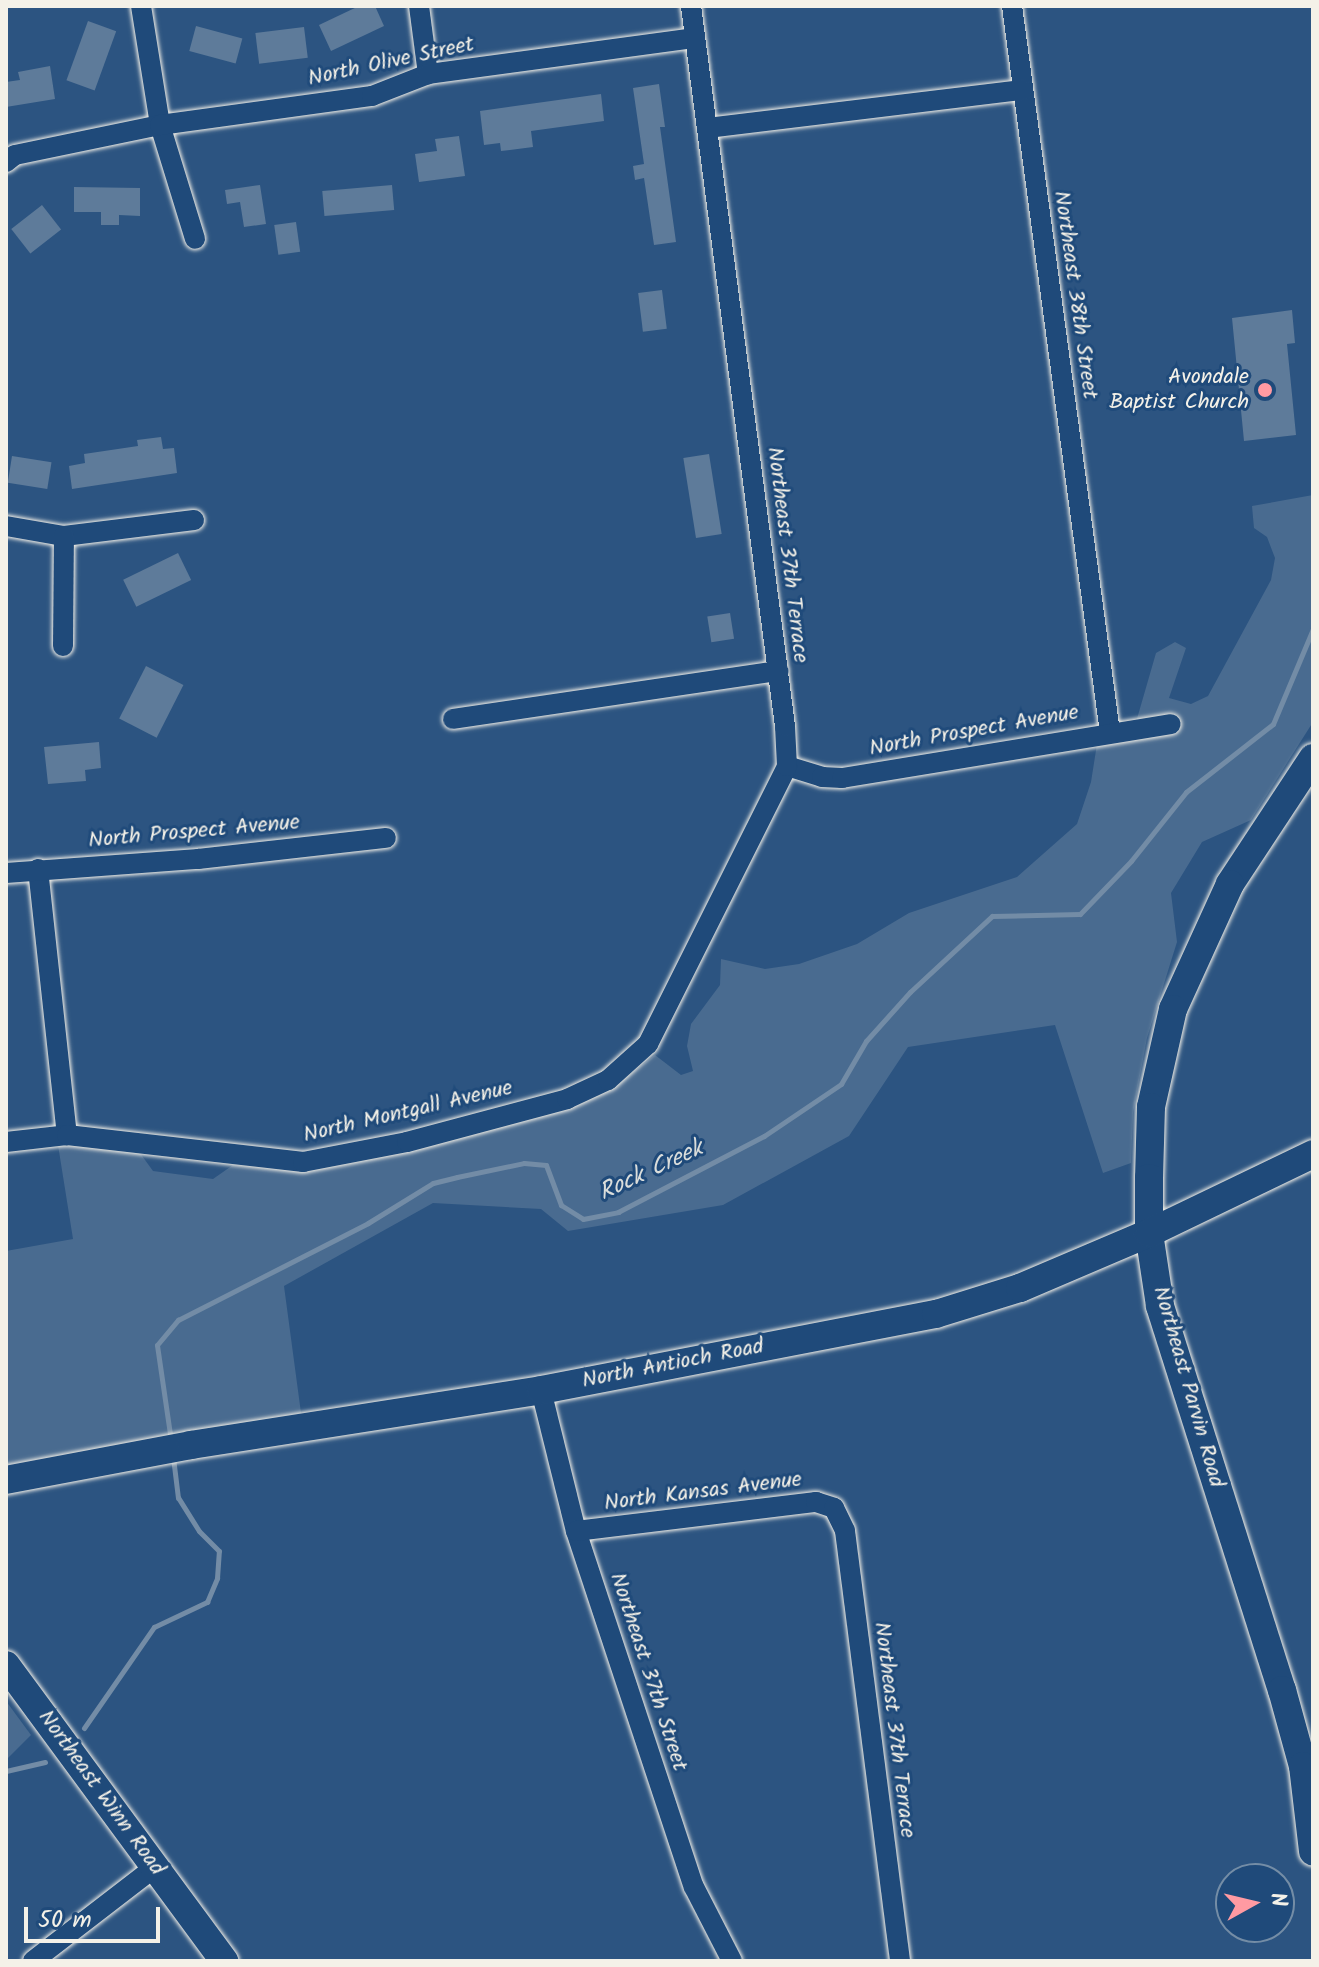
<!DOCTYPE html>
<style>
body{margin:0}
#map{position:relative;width:1319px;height:1967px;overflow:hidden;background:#2c5481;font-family:Kalam,sans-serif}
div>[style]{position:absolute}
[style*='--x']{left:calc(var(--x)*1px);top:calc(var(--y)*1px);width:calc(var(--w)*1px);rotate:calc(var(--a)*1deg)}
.green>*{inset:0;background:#496b90}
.stream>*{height:5px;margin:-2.5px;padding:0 2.5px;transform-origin:2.5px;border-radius:2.5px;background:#738ca6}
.building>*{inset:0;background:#5e7b9a;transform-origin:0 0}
.roads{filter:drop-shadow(0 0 2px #f4f1e8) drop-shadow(0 0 2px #f4f1e8)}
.street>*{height:20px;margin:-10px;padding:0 10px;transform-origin:10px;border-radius:10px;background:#1f4a7a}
.secondary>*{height:28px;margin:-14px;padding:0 14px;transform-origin:14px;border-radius:14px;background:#1f4a7a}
.dots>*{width:22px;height:22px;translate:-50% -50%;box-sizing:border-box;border:4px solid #1f4a7a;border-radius:50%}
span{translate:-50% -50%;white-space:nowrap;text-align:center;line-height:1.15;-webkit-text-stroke:6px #1f4a7a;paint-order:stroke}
.street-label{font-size:22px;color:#f4f1e8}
.poi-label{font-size:22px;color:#f4f1e8}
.right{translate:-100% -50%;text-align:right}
.water-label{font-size:24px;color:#dadddb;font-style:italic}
.frame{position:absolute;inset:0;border:8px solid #f4f1e8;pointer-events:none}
.north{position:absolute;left:1215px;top:1863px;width:80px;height:80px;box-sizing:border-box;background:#1f4a7a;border:2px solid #748da6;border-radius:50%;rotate:82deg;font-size:22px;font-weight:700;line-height:32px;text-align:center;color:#f4f1e8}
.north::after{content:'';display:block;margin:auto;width:28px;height:36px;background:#ff9aa2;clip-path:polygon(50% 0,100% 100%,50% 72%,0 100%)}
.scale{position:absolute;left:24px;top:1907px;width:136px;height:36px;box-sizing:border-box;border:4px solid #f4f1e8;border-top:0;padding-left:10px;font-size:24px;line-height:28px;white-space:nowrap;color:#f4f1e8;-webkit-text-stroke:6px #1f4a7a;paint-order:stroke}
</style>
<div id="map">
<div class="green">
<div style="clip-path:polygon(1313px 495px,1313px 722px,1251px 820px,1202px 842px,1171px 893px,1177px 942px,1147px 1038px,1133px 1113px,1131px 1163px,1103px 1173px,1055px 1025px,908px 1047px,849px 1136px,723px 1205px,568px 1231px,541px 1209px,433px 1203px,284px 1286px,301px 1413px,6px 1465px,6px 1251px,73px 1239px,58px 1145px,78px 1143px,140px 1153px,153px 1171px,213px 1179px,233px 1165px,301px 1170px,613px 1088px,655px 1055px,681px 1075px,693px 1071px,687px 1046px,691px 1024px,720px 985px,721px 959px,765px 969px,799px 964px,857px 944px,909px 913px,1017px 877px,1077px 824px,1091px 782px,1097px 744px,1132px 736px,1156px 653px,1175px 642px,1186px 648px,1169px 698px,1191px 704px,1208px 696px,1271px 580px,1275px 558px,1267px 537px,1254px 528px,1252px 506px)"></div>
<div style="clip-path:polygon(6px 1701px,31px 1735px,6px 1760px)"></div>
</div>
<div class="stream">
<div style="--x:171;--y:1441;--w:97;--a:-98.3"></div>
<div style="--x:157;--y:1345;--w:33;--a:-50"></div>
<div style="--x:178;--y:1320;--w:213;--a:-27"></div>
<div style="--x:368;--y:1223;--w:76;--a:-31.6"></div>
<div style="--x:433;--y:1183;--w:25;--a:-14"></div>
<div style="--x:457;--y:1177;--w:68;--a:-11.8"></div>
<div style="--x:524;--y:1163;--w:22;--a:5"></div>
<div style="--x:546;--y:1165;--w:43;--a:69.4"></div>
<div style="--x:561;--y:1205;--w:26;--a:32"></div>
<div style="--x:583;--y:1219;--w:36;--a:-11"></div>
<div style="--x:618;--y:1212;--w:165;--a:-27.5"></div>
<div style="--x:764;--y:1136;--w:93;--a:-34"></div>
<div style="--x:841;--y:1084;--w:50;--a:-59.8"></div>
<div style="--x:866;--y:1041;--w:66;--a:-48.1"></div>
<div style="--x:910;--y:992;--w:112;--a:-42.8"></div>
<div style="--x:992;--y:916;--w:88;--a:-1.3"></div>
<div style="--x:1080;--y:914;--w:74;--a:-46.1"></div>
<div style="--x:1131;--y:861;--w:88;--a:-51.4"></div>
<div style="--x:1186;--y:792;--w:110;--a:-38"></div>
<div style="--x:1273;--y:724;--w:103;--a:-67.2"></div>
<div style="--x:84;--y:1728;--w:123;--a:-55.3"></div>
<div style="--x:154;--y:1627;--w:59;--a:-25.3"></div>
<div style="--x:207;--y:1602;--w:26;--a:-67"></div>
<div style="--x:217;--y:1578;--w:27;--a:-86"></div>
<div style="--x:219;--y:1551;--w:28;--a:-135"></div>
<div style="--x:199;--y:1531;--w:39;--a:-122"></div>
<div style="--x:178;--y:1498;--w:39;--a:-97"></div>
<div style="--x:6;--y:1771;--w:40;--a:-13"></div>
</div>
<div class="building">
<div style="clip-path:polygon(359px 6px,375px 6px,384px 26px,331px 51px,319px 25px)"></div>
<div style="left:88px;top:21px;width:30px;height:63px;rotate:20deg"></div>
<div style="left:196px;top:26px;width:48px;height:26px;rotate:15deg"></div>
<div style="left:304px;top:27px;width:31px;height:49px;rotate:83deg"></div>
<div style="clip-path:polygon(50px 66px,55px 99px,6px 107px,6px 82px,20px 80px,18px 72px)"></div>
<div style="clip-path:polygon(659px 84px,665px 127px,660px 127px,676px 242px,654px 245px,644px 178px,635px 180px,633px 166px,644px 164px,633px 88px)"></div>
<div style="clip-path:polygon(601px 94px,604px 121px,531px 131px,533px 147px,501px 151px,500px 143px,484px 145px,480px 111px)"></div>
<div style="clip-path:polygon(459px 136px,465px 176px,419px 182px,415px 154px,437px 151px,435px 139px)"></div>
<div style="clip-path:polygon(260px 185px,266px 224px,244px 227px,240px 202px,227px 204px,225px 190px)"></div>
<div style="left:392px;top:185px;width:25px;height:70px;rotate:85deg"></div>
<div style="clip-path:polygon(74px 187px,140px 188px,140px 216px,119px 215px,119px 225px,101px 225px,101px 212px,74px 212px)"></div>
<div style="left:42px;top:205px;width:31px;height:39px;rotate:52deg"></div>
<div style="left:296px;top:222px;width:30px;height:22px;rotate:82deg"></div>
<div style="left:662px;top:290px;width:39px;height:24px;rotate:83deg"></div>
<div style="clip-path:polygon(1292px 310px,1295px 343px,1287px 344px,1296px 435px,1244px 441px,1232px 318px)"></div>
<div style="clip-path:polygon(161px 437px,163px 449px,174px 448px,177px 473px,72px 489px,69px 466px,85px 463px,84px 454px,138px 446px,137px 440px)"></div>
<div style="left:709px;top:454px;width:81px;height:26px;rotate:81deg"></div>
<div style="left:12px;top:456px;width:40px;height:27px;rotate:9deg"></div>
<div style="left:178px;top:553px;width:30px;height:61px;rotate:64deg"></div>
<div style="left:730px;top:613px;width:26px;height:23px;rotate:81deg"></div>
<div style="left:146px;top:666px;width:42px;height:59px;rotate:27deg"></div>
<div style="clip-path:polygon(99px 742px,101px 768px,85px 770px,86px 781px,48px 784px,44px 747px)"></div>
</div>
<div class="roads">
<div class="street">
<div style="--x:141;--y:6;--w:121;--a:80.9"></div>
<div style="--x:160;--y:125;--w:119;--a:72.9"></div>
<div style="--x:419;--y:6;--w:69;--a:82.5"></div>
<div style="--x:1012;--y:6;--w:734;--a:82.32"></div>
<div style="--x:707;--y:128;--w:318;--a:-6.9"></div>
<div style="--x:6;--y:162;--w:11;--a:-38"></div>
<div style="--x:15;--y:155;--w:148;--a:-11.7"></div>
<div style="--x:160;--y:125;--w:214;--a:-7.8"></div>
<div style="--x:372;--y:96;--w:60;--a:-21.4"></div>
<div style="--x:428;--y:74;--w:269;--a:-7.7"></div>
<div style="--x:6;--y:526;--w:59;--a:9.8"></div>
<div style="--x:64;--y:536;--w:131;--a:-7"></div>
<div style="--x:63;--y:646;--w:110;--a:-89.5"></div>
<div style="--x:453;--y:719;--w:329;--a:-8.4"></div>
<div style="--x:787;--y:766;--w:37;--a:17"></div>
<div style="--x:822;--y:777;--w:20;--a:3"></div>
<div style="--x:842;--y:778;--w:333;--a:-9.3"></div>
<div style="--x:38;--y:869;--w:268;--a:83.8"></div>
<div style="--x:6;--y:873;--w:193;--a:-4.2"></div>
<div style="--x:198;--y:859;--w:189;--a:-6.4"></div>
<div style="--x:6;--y:1142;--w:61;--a:-6.5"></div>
<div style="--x:67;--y:1135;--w:238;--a:6.5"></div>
<div style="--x:303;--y:1162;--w:106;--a:-10.9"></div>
<div style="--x:407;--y:1142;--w:166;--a:-15"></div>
<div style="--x:567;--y:1099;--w:45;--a:-24.9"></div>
<div style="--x:608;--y:1080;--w:54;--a:-42"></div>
<div style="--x:648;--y:1044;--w:311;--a:-63.4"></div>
<div style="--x:787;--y:766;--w:40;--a:-92.9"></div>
<div style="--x:785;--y:726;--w:726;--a:-97.44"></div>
<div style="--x:541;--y:1390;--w:145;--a:76.1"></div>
<div style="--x:576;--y:1531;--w:375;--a:71.7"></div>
<div style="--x:694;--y:1887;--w:83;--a:62.8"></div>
<div style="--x:576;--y:1531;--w:242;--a:-6.9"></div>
<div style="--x:816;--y:1502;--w:19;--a:18"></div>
<div style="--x:834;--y:1508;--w:25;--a:64"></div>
<div style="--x:845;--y:1531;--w:434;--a:82.7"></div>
<div style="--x:33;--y:1961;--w:154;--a:-37.6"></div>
</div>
<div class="secondary">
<div style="--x:1313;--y:758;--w:151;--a:123.4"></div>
<div style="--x:1230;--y:884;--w:137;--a:114.5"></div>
<div style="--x:1173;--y:1009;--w:100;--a:102.7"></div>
<div style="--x:1151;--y:1107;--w:71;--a:91.6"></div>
<div style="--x:1149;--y:1178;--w:55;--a:90"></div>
<div style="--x:1149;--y:1233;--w:74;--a:81.4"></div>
<div style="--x:1160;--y:1306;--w:403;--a:72.4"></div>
<div style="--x:1282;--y:1690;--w:79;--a:74.6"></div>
<div style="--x:1303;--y:1766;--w:86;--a:83.3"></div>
<div style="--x:6;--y:1480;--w:188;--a:-10.7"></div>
<div style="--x:191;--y:1445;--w:354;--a:-8.9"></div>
<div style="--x:541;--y:1390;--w:402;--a:-10.9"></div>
<div style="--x:936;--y:1314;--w:88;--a:-17.2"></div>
<div style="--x:1020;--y:1288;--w:140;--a:-23.1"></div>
<div style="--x:1149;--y:1233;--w:182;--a:-25.7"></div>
<div style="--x:6;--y:1665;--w:368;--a:53.6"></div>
</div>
</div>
<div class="dots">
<div style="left:1265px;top:390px;background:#ff9aa2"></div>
</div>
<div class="street-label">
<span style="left:391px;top:62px;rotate:-12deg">North Olive Street</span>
<span style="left:1075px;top:295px;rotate:82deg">Northeast 38th Street</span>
<span style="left:787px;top:555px;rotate:83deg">Northeast 37th Terrace</span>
<span style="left:974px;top:731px;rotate:-10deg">North Prospect Avenue</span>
<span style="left:194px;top:832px;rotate:-5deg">North Prospect Avenue</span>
<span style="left:408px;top:1112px;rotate:-13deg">North Montgall Avenue</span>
<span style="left:673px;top:1364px;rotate:-11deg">North Antioch Road</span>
<span style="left:1188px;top:1387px;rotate:74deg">Northeast Parvin Road</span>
<span style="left:703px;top:1492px;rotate:-7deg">North Kansas Avenue</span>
<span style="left:648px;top:1672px;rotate:72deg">Northeast 37th Street</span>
<span style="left:894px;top:1730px;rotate:83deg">Northeast 37th Terrace</span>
<span style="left:101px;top:1793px;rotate:54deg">Northeast Winn Road</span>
</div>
<div class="poi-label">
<span class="right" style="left:1249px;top:390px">Avondale<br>Baptist Church</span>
</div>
<div class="water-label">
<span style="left:651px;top:1171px;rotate:-25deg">Rock Creek</span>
</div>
<div class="frame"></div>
<div class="north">N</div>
<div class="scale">50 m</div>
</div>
